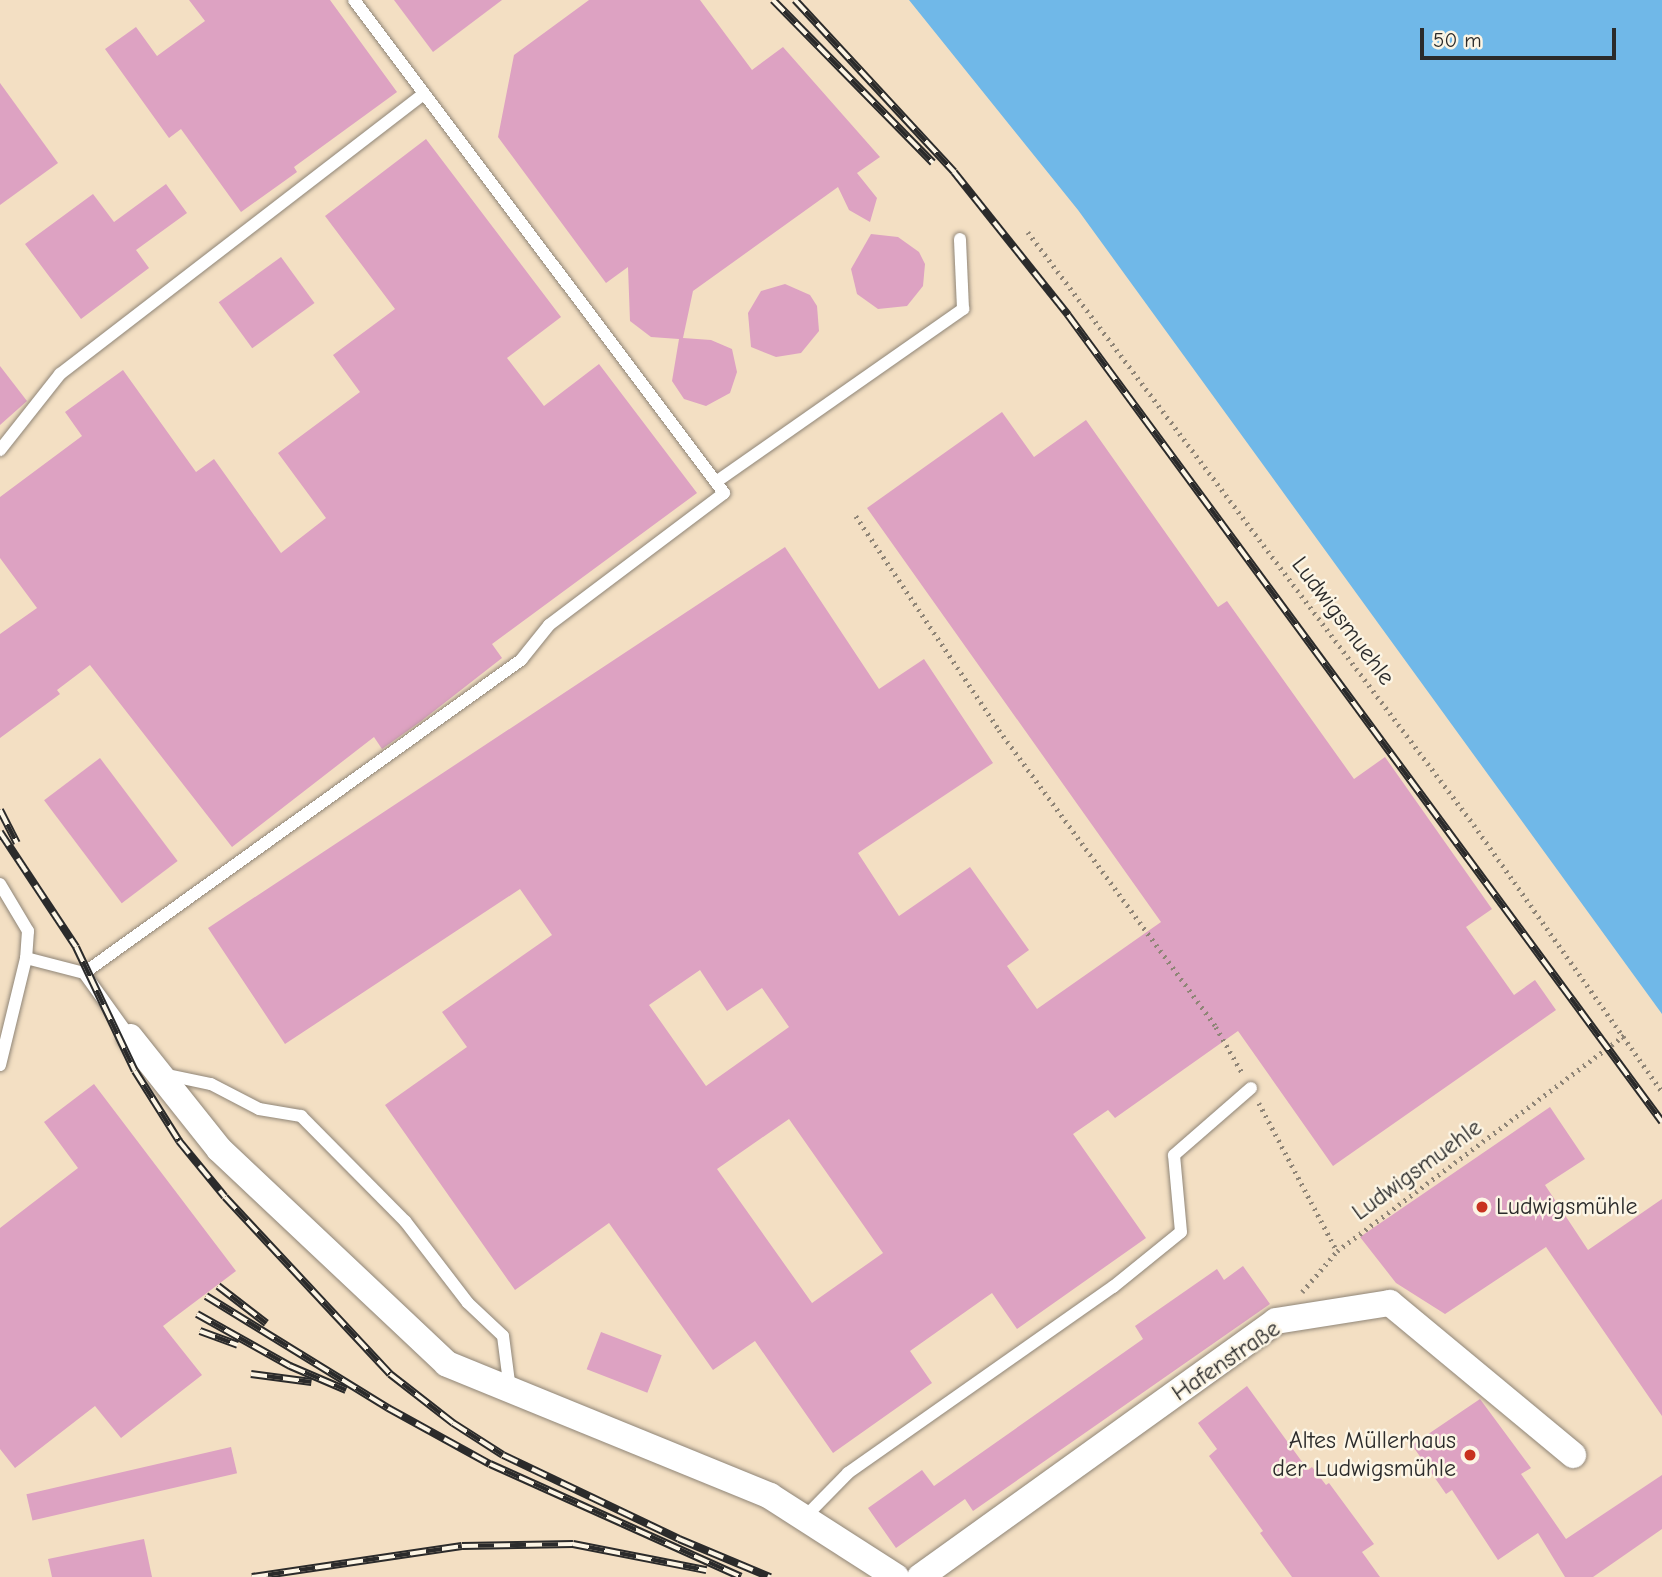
<!DOCTYPE html>
<meta charset="utf-8">
<style>
body{margin:0}
#map{position:relative;width:1662px;height:1577px;overflow:hidden;background:#f3dfc3;font-family:"Comic Neue",sans-serif}
div>[style]{position:absolute}
[style*='--x']{left:calc(var(--x)*1px);top:calc(var(--y)*1px);width:calc(var(--w)*1px);rotate:calc(var(--a)*1deg)}
.water>*{inset:0;background:#70b8e8}
.building>*{inset:0;background:#dda2c2;transform-origin:0 0}
.path>*{height:4.5px;margin-top:-2.25px;transform-origin:0;background:repeating-linear-gradient(90deg,#8f8577 0 2px,transparent 0 7px)}
.roads{filter:drop-shadow(0 0 2px #8f8577) drop-shadow(0 0 2px #8f8577)}
.lane>*{height:12px;margin:-6px;padding:0 6px;transform-origin:6px;border-radius:6px;background:#fff}
.street>*{height:26px;margin:-13px;padding:0 13px;transform-origin:13px;border-radius:13px;background:#fff}
.rail>*{height:8px;margin-top:-4px;transform-origin:0;background:repeating-linear-gradient(90deg,#fcf5e5 0 16px,#2b2b2b 0 32px);box-sizing:border-box;border-block:2px solid #2b2b2b}
.dots>*{width:19px;height:19px;translate:-50% -50%;box-sizing:border-box;border:4px solid #fcf5e5;border-radius:50%}
span{translate:-50% -50%;white-space:nowrap;text-align:center;line-height:1.15;-webkit-text-stroke:5px #fcf5e5;paint-order:stroke}
.street-label{font-size:24px;color:#2b2b2b}
.poi-label{font-size:24px;color:#2b2b2b}
.left{translate:0 -50%;text-align:left}
.right{translate:-100% -50%;text-align:right}
.scale{position:absolute;left:1420px;top:28px;width:196px;height:32px;box-sizing:border-box;border:4px solid #2b2b2b;border-top:0;padding-left:9px;font-size:21px;line-height:24px;white-space:nowrap;color:#2b2b2b;-webkit-text-stroke:5px #fcf5e5;paint-order:stroke}
</style>
<div id="map">
<div class="water">
<div style="clip-path:polygon(909px 0,1662px 0,1662px 1014px,1078px 210px)"></div>
</div>
<div class="building">
<div style="clip-path:polygon(189px 0,330px 0,397px 92px,294px 167px,297px 172px,241px 212px,181px 129px,169px 138px,105px 49px,136px 27px,157px 56px,205px 21px)"></div>
<div style="clip-path:polygon(394px 0,502px 0,433px 52px)"></div>
<div style="clip-path:polygon(589px 0,700px 0,752px 70px,783px 47px,880px 157px,857px 173px,877px 198px,870px 222px,849px 210px,838px 187px,693px 291px,683px 338px,711px 340px,732px 349px,737px 372px,730px 393px,706px 406px,684px 399px,672px 381px,679px 339px,651px 337px,630px 321px,628px 267px,606px 283px,498px 137px,514px 55px)"></div>
<div style="clip-path:polygon(0 83px,58px 163px,0 205px)"></div>
<div style="clip-path:polygon(426px 139px,561px 317px,507px 358px,544px 406px,599px 364px,697px 493px,492px 644px,502px 658px,420px 722px,382px 749px,374px 737px,232px 847px,90px 665px,57px 690px,60px 694px,0 738px,0 634px,37px 608px,0 558px,0 497px,82px 436px,65px 412px,123px 370px,196px 472px,214px 459px,281px 553px,326px 518px,278px 453px,360px 392px,333px 355px,395px 309px,325px 216px)"></div>
<div style="clip-path:polygon(166px 184px,187px 213px,136px 250px,149px 268px,81px 319px,25px 244px,93px 194px,114px 222px)"></div>
<div style="clip-path:polygon(871px 234px,898px 237px,919px 252px,925px 264px,923px 286px,907px 306px,878px 309px,857px 294px,851px 269px)"></div>
<div style="left:281px;top:257px;width:57px;height:77px;rotate:54deg"></div>
<div style="clip-path:polygon(785px 284px,810px 295px,817px 306px,819px 331px,801px 353px,776px 357px,751px 347px,748px 313px,761px 291px)"></div>
<div style="clip-path:polygon(0 366px,27px 401px,0 425px)"></div>
<div style="clip-path:polygon(evenodd,1002px 412px,1034px 457px,1086px 420px,1218px 607px,1227px 601px,1354px 779px,1385px 757px,1492px 909px,1466px 927px,1514px 995px,1535px 980px,1556px 1010px,1333px 1166px,1238px 1031px,1115px 1118px,1108px 1110px,1073px 1134px,1146px 1238px,1017px 1329px,992px 1293px,910px 1351px,932px 1383px,833px 1453px,755px 1341px,713px 1370px,609px 1223px,515px 1290px,385px 1105px,467px 1047px,442px 1012px,552px 935px,520px 889px,285px 1044px,208px 928px,785px 547px,879px 689px,924px 659px,993px 763px,858px 853px,899px 916px,970px 867px,1029px 950px,1007px 966px,1037px 1009px,1161px 922px,867px 508px,1002px 412px,700px 970px,727px 1011px,762px 988px,789px 1027px,706px 1086px,649px 1005px,700px 970px,1002px 412px,789px 1119px,883px 1253px,812px 1303px,717px 1169px,789px 1119px)"></div>
<div style="left:100px;top:758px;width:129px;height:70px;rotate:53deg"></div>
<div style="clip-path:polygon(94px 1084px,236px 1271px,163px 1326px,202px 1375px,121px 1438px,95px 1406px,15px 1468px,0 1449px,0 1228px,78px 1168px,44px 1122px)"></div>
<div style="clip-path:polygon(1550px 1107px,1585px 1159px,1545px 1185px,1588px 1250px,1662px 1199px,1662px 1416px,1546px 1247px,1445px 1314px,1396px 1283px,1360px 1237px)"></div>
<div style="clip-path:polygon(1243px 1266px,1270px 1304px,973px 1511px,965px 1499px,896px 1548px,868px 1508px,922px 1470px,934px 1486px,1143px 1339px,1135px 1326px,1217px 1269px,1224px 1280px)"></div>
<div style="left:601px;top:1332px;width:65px;height:40px;rotate:21deg"></div>
<div style="clip-path:polygon(1247px 1386px,1308px 1470px,1312px 1467px,1326px 1485px,1329px 1483px,1374px 1544px,1362px 1552px,1380px 1577px,1292px 1577px,1260px 1533px,1263px 1531px,1209px 1456px,1217px 1449px,1198px 1423px)"></div>
<div style="clip-path:polygon(1480px 1399px,1531px 1468px,1521px 1474px,1566px 1539px,1662px 1475px,1662px 1529px,1593px 1577px,1565px 1577px,1538px 1533px,1498px 1560px,1452px 1490px,1446px 1494px,1412px 1445px)"></div>
<div style="left:231px;top:1447px;width:27px;height:210px;rotate:77deg"></div>
<div style="clip-path:polygon(144px 1539px,152px 1577px,52px 1577px,48px 1559px)"></div>
</div>
<div class="path">
<div style="--x:1028;--y:232;--w:742;--a:53.05"></div>
<div style="--x:1474;--y:825;--w:327;--a:54.8"></div>
<div style="--x:856;--y:516;--w:257;--a:56.2"></div>
<div style="--x:999;--y:730;--w:368;--a:53.8"></div>
<div style="--x:1216;--y:1027;--w:54;--a:60.1"></div>
<div style="--x:1259;--y:1103;--w:167;--a:62.2"></div>
<div style="--x:1302;--y:1292;--w:54;--a:-49.5"></div>
<div style="--x:1337;--y:1251;--w:360;--a:-36.9"></div>
</div>
<div class="roads">
<div class="lane">
<div style="--x:0;--y:450;--w:97;--a:-51.7"></div>
<div style="--x:60;--y:374;--w:459;--a:-37.6"></div>
<div style="--x:716;--y:482;--w:302;--a:-35"></div>
<div style="--x:963;--y:309;--w:70;--a:-92.5"></div>
<div style="--x:0;--y:884;--w:55;--a:59.2"></div>
<div style="--x:28;--y:931;--w:27;--a:94"></div>
<div style="--x:26;--y:958;--w:60;--a:14.5"></div>
<div style="--x:130;--y:1037;--w:79;--a:-125.7"></div>
<div style="--x:84;--y:973;--w:538;--a:-35.61"></div>
<div style="--x:521;--y:660;--w:45;--a:-51.3"></div>
<div style="--x:549;--y:625;--w:219;--a:-37"></div>
<div style="--x:724;--y:493;--w:616;--a:-126.89"></div>
<div style="--x:0;--y:1065;--w:110;--a:-76.3"></div>
<div style="--x:163;--y:1074;--w:49;--a:11.8"></div>
<div style="--x:211;--y:1084;--w:54;--a:27.5"></div>
<div style="--x:259;--y:1109;--w:43;--a:9.5"></div>
<div style="--x:301;--y:1116;--w:148;--a:45.3"></div>
<div style="--x:405;--y:1221;--w:103;--a:52.5"></div>
<div style="--x:468;--y:1303;--w:48;--a:43.3"></div>
<div style="--x:503;--y:1336;--w:54;--a:82.6"></div>
<div style="--x:804;--y:1518;--w:63;--a:-45.6"></div>
<div style="--x:848;--y:1473;--w:324;--a:-35.1"></div>
<div style="--x:1113;--y:1287;--w:87;--a:-39"></div>
<div style="--x:1181;--y:1232;--w:77;--a:-95.2"></div>
<div style="--x:1174;--y:1155;--w:102;--a:-41"></div>
</div>
<div class="street">
<div style="--x:130;--y:1037;--w:143;--a:51.5"></div>
<div style="--x:219;--y:1149;--w:313;--a:43.3"></div>
<div style="--x:447;--y:1364;--w:349;--a:22.2"></div>
<div style="--x:770;--y:1496;--w:150;--a:32.7"></div>
<div style="--x:920;--y:1577;--w:438;--a:-35.7"></div>
<div style="--x:1276;--y:1321;--w:115;--a:-9"></div>
<div style="--x:1390;--y:1303;--w:238;--a:39.7"></div>
</div>
</div>
<div class="rail">
<div style="--x:773;--y:0;--w:228;--a:45.5"></div>
<div style="--x:795;--y:0;--w:234;--a:47.2"></div>
<div style="--x:954;--y:172;--w:183;--a:51.4"></div>
<div style="--x:1068;--y:315;--w:1002;--a:53.64"></div>
<div style="--x:0;--y:810;--w:37;--a:63"></div>
<div style="--x:0;--y:832;--w:138;--a:56.5"></div>
<div style="--x:76;--y:947;--w:137;--a:64.6"></div>
<div style="--x:135;--y:1071;--w:83;--a:57.8"></div>
<div style="--x:179;--y:1141;--w:72;--a:50.6"></div>
<div style="--x:225;--y:1197;--w:242;--a:47"></div>
<div style="--x:390;--y:1374;--w:80;--a:37.9"></div>
<div style="--x:453;--y:1423;--w:59;--a:32.6"></div>
<div style="--x:503;--y:1455;--w:195;--a:25.5"></div>
<div style="--x:679;--y:1539;--w:99;--a:22.7"></div>
<div style="--x:218;--y:1286;--w:61;--a:37.6"></div>
<div style="--x:206;--y:1296;--w:214;--a:31.6"></div>
<div style="--x:388;--y:1408;--w:116;--a:28.8"></div>
<div style="--x:490;--y:1464;--w:275;--a:24.2"></div>
<div style="--x:197;--y:1314;--w:107;--a:29.2"></div>
<div style="--x:290;--y:1366;--w:61;--a:23.2"></div>
<div style="--x:200;--y:1331;--w:40;--a:20.2"></div>
<div style="--x:251;--y:1374;--w:61;--a:7.6"></div>
<div style="--x:252;--y:1577;--w:212;--a:-8.4"></div>
<div style="--x:462;--y:1546;--w:111;--a:-1"></div>
<div style="--x:573;--y:1544;--w:136;--a:11.1"></div>
</div>
<div class="dots">
<div style="left:1482px;top:1207px;background:#c8321e"></div>
<div style="left:1470px;top:1455px;background:#c8321e"></div>
</div>
<div class="street-label">
<span style="left:1343px;top:621px;rotate:53deg">Ludwigsmuehle</span>
<span style="left:1417px;top:1170px;rotate:-36deg">Ludwigsmuehle</span>
<span style="left:1226px;top:1361px;rotate:-34deg">Hafenstraße</span>
</div>
<div class="poi-label">
<span class="left" style="left:1496px;top:1207px">Ludwigsmühle</span>
<span class="right" style="left:1456px;top:1455px">Altes Müllerhaus<br>der Ludwigsmühle</span>
</div>
<div class="scale">50 m</div>
</div>
